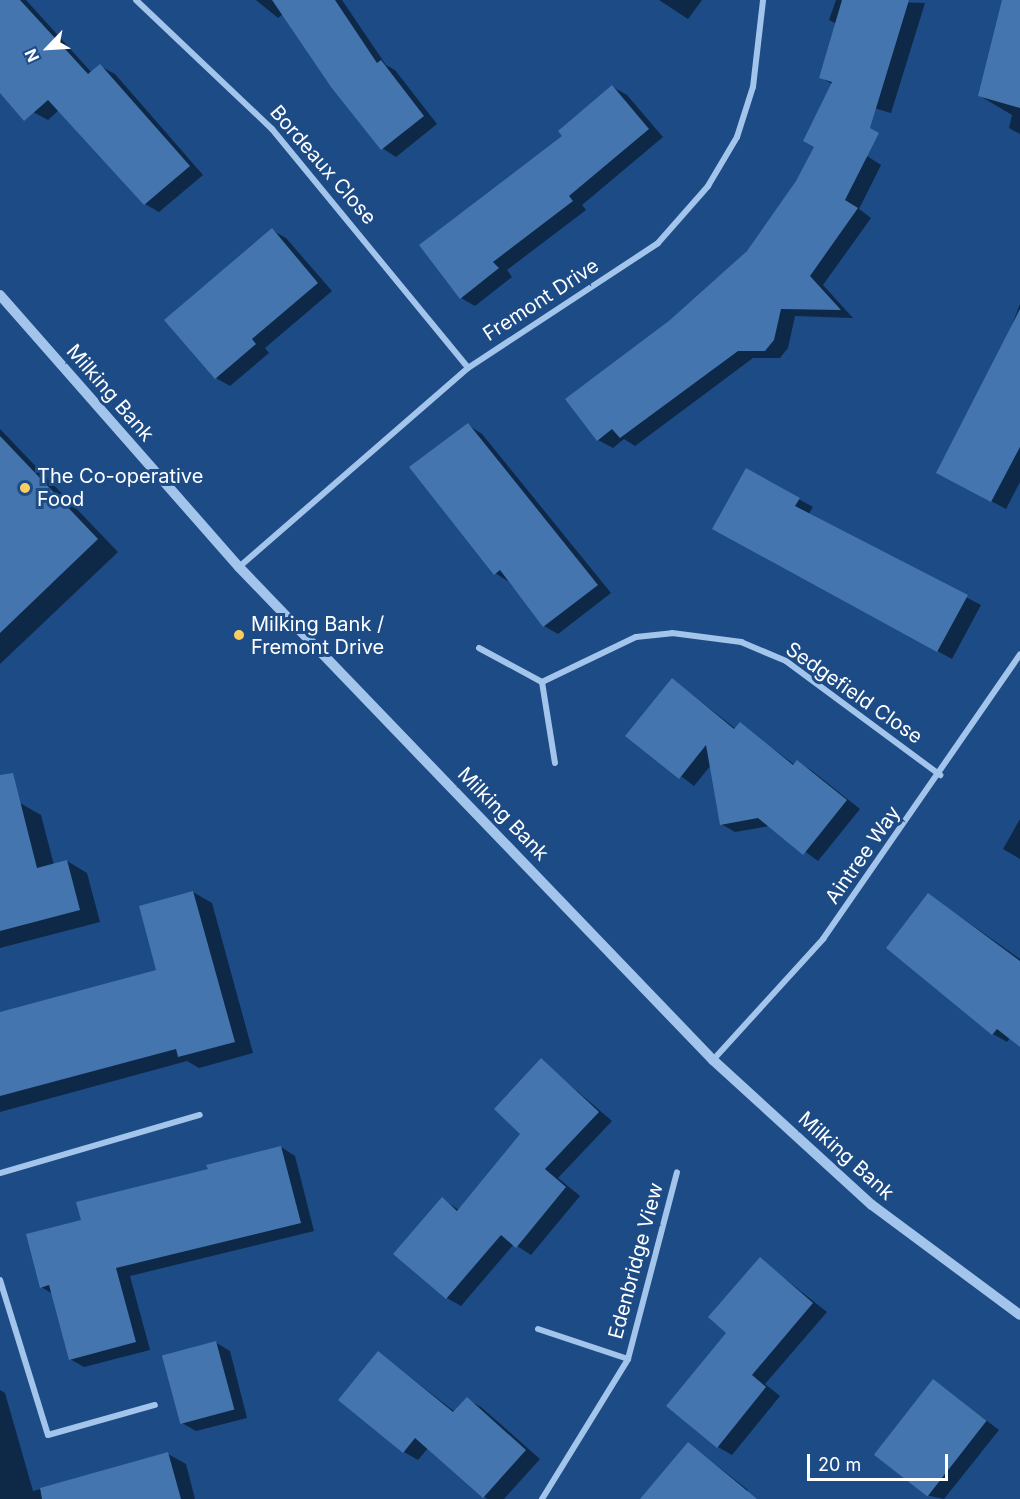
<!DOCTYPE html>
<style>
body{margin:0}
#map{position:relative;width:1020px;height:1499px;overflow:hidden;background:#1c4b86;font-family:Inter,sans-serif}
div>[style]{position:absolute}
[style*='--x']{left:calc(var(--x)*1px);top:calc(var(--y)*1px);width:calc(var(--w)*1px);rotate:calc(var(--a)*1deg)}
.shadow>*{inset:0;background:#0007}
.building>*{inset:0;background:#4475af;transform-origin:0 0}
.minor>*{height:6px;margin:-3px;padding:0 3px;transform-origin:3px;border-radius:3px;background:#a3c5eb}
.tertiary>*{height:10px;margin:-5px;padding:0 5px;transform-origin:5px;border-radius:5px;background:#a3c5eb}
.dots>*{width:16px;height:16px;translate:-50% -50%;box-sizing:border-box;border:3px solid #1c4b86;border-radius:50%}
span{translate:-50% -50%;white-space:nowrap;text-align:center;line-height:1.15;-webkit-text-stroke:6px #1c4b86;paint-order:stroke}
.street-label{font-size:20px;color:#fff}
.poi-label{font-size:20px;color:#fff}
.left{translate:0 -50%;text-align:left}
.north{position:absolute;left:18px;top:18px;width:60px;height:60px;-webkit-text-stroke:4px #1c4b86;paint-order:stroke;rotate:245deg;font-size:16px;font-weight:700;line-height:24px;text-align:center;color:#fff}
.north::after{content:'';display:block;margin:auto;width:21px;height:27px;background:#fff;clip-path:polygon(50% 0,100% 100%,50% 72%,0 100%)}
.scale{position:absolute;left:807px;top:1454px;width:141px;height:27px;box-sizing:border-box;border:3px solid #fff;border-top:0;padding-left:8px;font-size:18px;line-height:21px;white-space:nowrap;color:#fff;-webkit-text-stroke:4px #1c4b86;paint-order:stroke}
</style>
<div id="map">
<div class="shadow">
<div style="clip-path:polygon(0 0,26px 0,92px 73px,100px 66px,115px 74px,203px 175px,159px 212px,145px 204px,59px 110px,48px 120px,33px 112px,0 73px)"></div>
<div style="clip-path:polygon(256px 0,342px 0,386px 65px,395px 70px,437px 124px,396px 157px,382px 148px,283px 14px,278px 18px)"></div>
<div style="clip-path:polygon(659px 0,702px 0,688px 19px)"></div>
<div style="clip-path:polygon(836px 0,925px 3px,891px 113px,843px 99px,832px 84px,820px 77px,837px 24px,829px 20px)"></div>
<div style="clip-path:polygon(1020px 56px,1020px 134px,1009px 128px,1012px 115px,980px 96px)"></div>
<div style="clip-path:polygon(613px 87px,627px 95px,663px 137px,582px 205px,586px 210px,507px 270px,512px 277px,475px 306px,461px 298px,564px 136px)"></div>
<div style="clip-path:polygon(867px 156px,881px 165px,859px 209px,871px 218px,823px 285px,853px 318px,795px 316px,788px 348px,780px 358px,753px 358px,635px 446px,624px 439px,613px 448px,598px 440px,671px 321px)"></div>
<div style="clip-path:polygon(272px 230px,286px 238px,332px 291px,265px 348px,269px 353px,230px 386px,216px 378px)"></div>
<div style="clip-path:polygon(1020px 304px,1020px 482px,1006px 509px,952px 480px)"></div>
<div style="clip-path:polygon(468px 425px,482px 434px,611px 593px,558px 634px,544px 626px,509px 582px,495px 573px)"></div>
<div style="clip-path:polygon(0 429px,118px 552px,0 664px)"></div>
<div style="clip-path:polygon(746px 470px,813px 507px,808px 515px,981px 605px,952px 659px,728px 537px)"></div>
<div style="clip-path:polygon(673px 680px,736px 729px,740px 724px,795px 765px,797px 762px,811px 770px,860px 809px,818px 861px,770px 826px,735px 832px,721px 824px,711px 765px,694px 786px,627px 735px)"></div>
<div style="clip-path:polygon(20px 803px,41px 815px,54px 865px,67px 861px,87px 873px,100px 922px,0 948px,0 808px)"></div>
<div style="clip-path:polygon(1020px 819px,1020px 859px,1003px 849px)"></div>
<div style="clip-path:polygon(193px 892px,212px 903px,253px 1053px,199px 1068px,187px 1061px,0 1112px,0 1013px,158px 971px)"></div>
<div style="clip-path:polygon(929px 895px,1020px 959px,1020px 1045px,1010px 1038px,1007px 1042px,993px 1034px)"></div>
<div style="clip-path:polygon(541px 1060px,612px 1121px,558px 1178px,580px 1196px,531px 1255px,514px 1244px,461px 1306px,447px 1298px,442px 1199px,459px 1210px,522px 1134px)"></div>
<div style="clip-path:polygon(281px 1147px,295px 1156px,314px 1231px,130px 1276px,150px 1350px,84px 1367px,70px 1359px,53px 1294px,41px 1287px,83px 1221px)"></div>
<div style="clip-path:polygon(760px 1259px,827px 1312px,765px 1384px,780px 1396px,732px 1455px,718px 1447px,728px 1332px)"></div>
<div style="clip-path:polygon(215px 1342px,230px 1351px,247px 1418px,196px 1431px,182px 1423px)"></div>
<div style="clip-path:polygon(379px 1353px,455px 1412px,467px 1399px,481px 1407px,540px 1459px,504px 1499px,487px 1499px,428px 1448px,418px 1460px,404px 1452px,340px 1400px)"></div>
<div style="clip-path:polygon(933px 1380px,999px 1430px,944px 1499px,926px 1495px)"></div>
<div style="clip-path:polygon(0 1390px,5px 1393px,33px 1491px,168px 1454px,186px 1464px,195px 1499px,0 1499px)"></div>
<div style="clip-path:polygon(688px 1443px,748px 1490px,740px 1499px,642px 1499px)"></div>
</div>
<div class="building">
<div style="clip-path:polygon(0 0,20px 0,88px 74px,100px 64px,190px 166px,144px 205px,48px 100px,24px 121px,0 93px)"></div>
<div style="clip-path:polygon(272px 0,335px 0,377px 63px,381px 60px,424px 116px,381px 150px,331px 87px)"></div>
<div style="clip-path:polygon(842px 0,909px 0,870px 128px,879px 133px,845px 200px,858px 208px,810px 276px,841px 310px,781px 309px,774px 340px,765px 351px,738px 351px,620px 438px,612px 429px,597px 441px,565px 399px,670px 320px,747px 251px,796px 181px,814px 147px,803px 141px,832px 82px,819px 78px)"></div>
<div style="clip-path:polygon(1002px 0,1020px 0,1020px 108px,978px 96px)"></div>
<div style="clip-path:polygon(612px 85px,649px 129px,569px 196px,573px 201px,493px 262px,499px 268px,460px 299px,419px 245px,562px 136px,558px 131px)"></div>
<div style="clip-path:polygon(272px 228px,318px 283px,252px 339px,256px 344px,215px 379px,164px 320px)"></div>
<div style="clip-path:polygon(1020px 309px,1020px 447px,991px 502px,936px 473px)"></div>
<div style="clip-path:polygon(468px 423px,598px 585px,543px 627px,500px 570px,494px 575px,409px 467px)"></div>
<div style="clip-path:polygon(0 436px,98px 539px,0 633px)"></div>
<div style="clip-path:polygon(746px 468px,800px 498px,795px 506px,968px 595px,937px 652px,712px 529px)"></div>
<div style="clip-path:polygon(672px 678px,734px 729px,740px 722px,793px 765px,797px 760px,847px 800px,803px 855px,758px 818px,720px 825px,706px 745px,679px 779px,625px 736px)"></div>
<div style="clip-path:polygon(13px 773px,37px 868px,67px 860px,80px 910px,0 931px,0 775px)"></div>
<div style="clip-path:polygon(193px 891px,235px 1042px,178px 1057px,176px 1049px,0 1096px,0 1012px,156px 970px,139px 906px)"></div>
<div style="clip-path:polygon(928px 893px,1020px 961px,1020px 1047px,997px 1029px,992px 1035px,886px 948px)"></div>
<div style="clip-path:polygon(541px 1058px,599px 1112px,545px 1169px,566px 1187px,516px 1248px,501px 1235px,446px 1299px,393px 1254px,442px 1197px,457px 1211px,520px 1134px,494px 1109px)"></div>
<div style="clip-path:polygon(281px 1146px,301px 1223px,116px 1268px,136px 1342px,69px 1360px,49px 1285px,40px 1288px,26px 1234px,81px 1220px,76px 1202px,208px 1169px,206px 1165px)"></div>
<div style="clip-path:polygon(760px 1257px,813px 1303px,752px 1375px,766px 1387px,717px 1448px,666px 1406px,726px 1333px,708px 1317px)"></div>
<div style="left:216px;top:1341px;width:71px;height:56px;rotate:75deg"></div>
<div style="clip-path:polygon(378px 1351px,453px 1412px,467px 1397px,526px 1450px,483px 1498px,415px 1438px,403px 1453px,338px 1400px)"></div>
<div style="left:933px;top:1379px;width:68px;height:96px;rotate:38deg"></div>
<div style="clip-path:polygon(688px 1442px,757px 1499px,640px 1499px)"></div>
<div style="clip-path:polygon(168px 1452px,181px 1499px,42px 1499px,40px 1488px)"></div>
</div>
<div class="minor">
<div style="--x:136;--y:0;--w:187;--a:43.5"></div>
<div style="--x:272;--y:129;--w:309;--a:50.6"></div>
<div style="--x:239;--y:567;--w:303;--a:-41"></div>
<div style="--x:468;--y:368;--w:227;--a:-33.3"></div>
<div style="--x:658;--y:243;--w:76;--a:-48.7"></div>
<div style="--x:708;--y:186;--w:57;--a:-59.4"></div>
<div style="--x:737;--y:137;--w:52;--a:-72.3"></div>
<div style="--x:753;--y:87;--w:88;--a:-83.4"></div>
<div style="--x:479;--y:648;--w:72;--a:28.4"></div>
<div style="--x:542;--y:682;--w:82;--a:80.9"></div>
<div style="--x:542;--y:682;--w:104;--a:-25.6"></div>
<div style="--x:636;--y:637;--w:36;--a:-6"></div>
<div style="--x:672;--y:633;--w:70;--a:7.4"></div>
<div style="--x:741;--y:642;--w:49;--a:22.9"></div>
<div style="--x:786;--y:661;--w:192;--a:36.5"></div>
<div style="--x:713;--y:1060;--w:164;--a:-47.7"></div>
<div style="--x:823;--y:939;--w:346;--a:-55.3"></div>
<div style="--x:0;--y:1173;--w:208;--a:-16.2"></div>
<div style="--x:0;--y:1280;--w:162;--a:72.8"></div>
<div style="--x:48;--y:1435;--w:111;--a:-15.7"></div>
<div style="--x:538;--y:1329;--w:95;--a:18.4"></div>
<div style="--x:542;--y:1499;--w:164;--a:-58.4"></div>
<div style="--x:628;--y:1359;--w:193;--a:-75.3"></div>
</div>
<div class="tertiary">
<div style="--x:0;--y:295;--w:362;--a:48.7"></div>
<div style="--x:239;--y:567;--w:684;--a:46.13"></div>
<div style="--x:713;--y:1060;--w:215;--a:42.4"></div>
<div style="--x:872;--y:1205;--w:184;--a:36.6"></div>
</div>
<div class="dots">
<div style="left:25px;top:488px;background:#fccd61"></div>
<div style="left:239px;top:635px;background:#fccd61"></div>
</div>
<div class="street-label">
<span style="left:323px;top:165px;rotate:49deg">Bordeaux Close</span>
<span style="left:541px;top:300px;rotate:-33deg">Fremont Drive</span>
<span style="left:110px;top:393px;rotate:49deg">Milking Bank</span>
<span style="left:854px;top:693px;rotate:35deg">Sedgefield Close</span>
<span style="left:503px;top:814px;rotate:46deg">Milking Bank</span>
<span style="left:863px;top:855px;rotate:-55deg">Aintree Way</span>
<span style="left:846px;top:1156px;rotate:42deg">Milking Bank</span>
<span style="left:636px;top:1261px;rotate:-75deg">Edenbridge View</span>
</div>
<div class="poi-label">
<span class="left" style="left:37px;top:488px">The Co-operative<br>Food</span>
<span class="left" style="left:251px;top:636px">Milking Bank /<br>Fremont Drive</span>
</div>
<div class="north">N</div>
<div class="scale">20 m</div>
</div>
